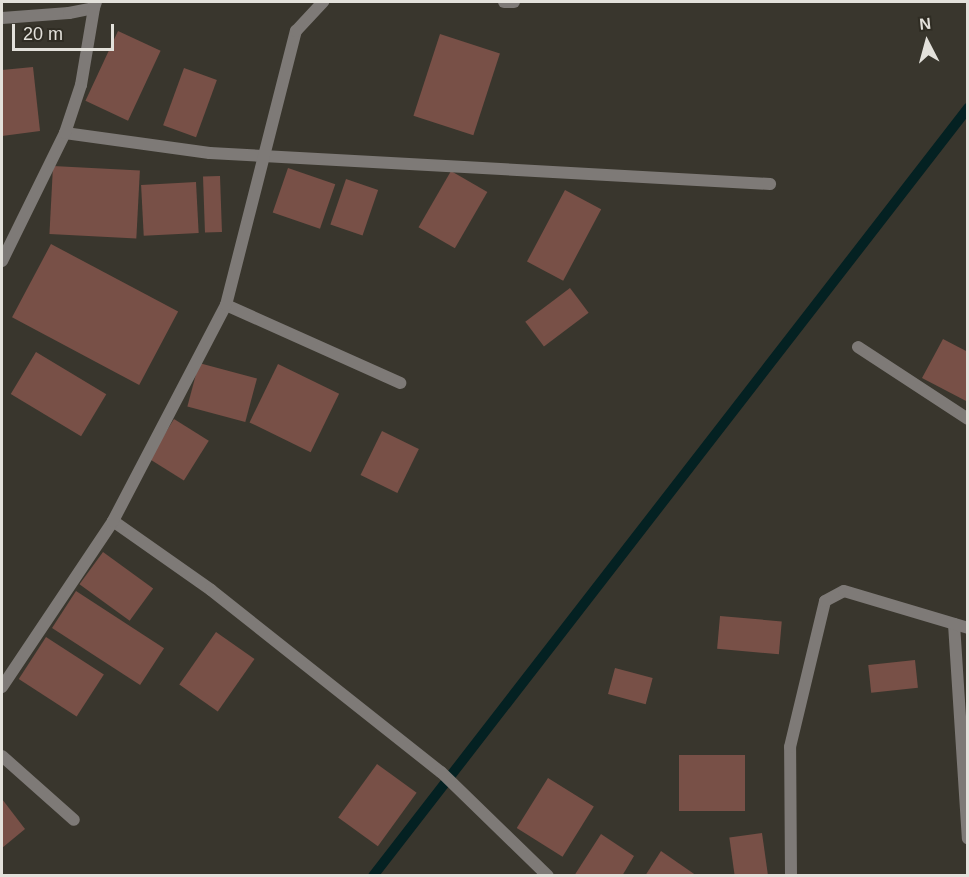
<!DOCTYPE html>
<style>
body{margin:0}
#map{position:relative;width:969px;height:877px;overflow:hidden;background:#39362d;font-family:Helvetica,sans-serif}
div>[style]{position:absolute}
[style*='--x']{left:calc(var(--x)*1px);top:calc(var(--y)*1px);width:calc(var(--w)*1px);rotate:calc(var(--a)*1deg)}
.stream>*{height:10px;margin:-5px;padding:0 5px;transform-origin:5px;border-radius:5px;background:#042122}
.building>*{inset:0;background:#785047;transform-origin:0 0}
.street>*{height:12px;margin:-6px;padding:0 6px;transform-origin:6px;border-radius:6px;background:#7e7a77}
span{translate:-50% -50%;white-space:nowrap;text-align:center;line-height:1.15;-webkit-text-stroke:4.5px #2f2c23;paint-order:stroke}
.frame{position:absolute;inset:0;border:3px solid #e3e1db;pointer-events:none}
.north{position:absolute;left:897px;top:12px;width:60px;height:60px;-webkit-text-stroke:4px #2f2c23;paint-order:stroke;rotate:354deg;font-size:16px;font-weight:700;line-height:24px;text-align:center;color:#e3e1db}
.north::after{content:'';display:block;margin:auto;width:21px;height:27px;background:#e3e1db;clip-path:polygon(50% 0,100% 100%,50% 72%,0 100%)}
.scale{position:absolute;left:12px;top:24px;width:102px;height:27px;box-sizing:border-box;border:3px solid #e3e1db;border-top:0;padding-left:8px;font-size:18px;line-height:21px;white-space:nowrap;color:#e3e1db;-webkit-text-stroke:4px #2f2c23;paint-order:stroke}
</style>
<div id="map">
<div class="stream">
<div style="--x:373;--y:876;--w:972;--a:-52.23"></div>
</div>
<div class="building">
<div style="left:118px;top:31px;width:47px;height:77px;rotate:25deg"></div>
<div style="left:440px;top:34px;width:63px;height:86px;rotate:18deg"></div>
<div style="clip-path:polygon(33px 67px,40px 131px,2px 136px,2px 70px)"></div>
<div style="left:184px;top:68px;width:35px;height:61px;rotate:20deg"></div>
<div style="left:53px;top:166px;width:87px;height:68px;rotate:3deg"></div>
<div style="left:288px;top:168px;width:50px;height:47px;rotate:19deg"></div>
<div style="left:451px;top:171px;width:42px;height:65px;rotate:30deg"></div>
<div style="left:220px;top:176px;width:56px;height:17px;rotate:88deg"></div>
<div style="left:346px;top:179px;width:34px;height:48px;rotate:19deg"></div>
<div style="left:196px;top:182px;width:51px;height:55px;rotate:87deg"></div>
<div style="left:565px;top:190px;width:41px;height:81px;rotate:28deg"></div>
<div style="left:51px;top:244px;width:144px;height:83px;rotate:28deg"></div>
<div style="left:570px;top:288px;width:31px;height:56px;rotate:53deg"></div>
<div style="clip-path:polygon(943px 339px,968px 352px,968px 402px,922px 378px)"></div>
<div style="left:36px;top:352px;width:82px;height:49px;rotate:31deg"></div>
<div style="left:199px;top:363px;width:60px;height:45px;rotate:15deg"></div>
<div style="left:278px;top:364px;width:68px;height:65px;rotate:26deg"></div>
<div style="left:174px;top:419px;width:41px;height:47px;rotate:32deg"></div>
<div style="left:382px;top:431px;width:41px;height:49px;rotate:26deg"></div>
<div style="left:103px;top:552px;width:62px;height:40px;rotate:36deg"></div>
<div style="left:76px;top:591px;width:105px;height:44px;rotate:33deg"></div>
<div style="left:720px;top:616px;width:62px;height:33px;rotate:5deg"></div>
<div style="left:216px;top:632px;width:47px;height:64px;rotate:35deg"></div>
<div style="left:46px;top:637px;width:69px;height:50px;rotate:33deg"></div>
<div style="left:915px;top:660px;width:28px;height:47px;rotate:84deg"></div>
<div style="left:615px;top:668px;width:39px;height:27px;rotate:15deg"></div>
<div style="left:745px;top:755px;width:56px;height:66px;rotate:90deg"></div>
<div style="left:377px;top:764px;width:49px;height:66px;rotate:36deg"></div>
<div style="left:548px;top:778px;width:54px;height:59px;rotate:32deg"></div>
<div style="clip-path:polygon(2px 799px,25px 829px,2px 848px)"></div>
<div style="left:762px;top:833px;width:43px;height:33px;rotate:82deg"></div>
<div style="clip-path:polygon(601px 834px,634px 856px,622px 876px,574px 876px)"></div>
<div style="clip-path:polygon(661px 851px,697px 876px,645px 876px)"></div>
</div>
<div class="street">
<div style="--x:504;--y:2;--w:10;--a:0"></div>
<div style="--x:2;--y:18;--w:67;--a:-4.3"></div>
<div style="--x:69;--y:13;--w:25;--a:-11"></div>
<div style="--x:94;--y:8;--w:6;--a:-72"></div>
<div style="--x:65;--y:133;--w:146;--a:7.9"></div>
<div style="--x:210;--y:153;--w:561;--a:3.17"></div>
<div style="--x:2;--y:261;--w:143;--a:-63.8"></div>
<div style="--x:65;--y:133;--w:51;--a:-71.6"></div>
<div style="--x:81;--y:85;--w:78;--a:-80.4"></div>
<div style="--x:226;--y:305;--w:191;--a:24.1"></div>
<div style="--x:858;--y:347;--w:131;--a:33.2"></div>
<div style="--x:113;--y:521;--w:120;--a:35.1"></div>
<div style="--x:211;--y:590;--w:293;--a:38.4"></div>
<div style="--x:441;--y:772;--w:149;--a:44.2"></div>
<div style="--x:954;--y:624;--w:215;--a:86.3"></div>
<div style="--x:2;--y:687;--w:200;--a:-56.2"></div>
<div style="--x:113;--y:521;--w:244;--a:-62.4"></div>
<div style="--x:226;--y:305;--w:283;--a:-75.7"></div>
<div style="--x:296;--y:31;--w:40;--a:-47"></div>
<div style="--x:2;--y:756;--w:96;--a:41.6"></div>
<div style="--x:791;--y:876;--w:129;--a:-90.4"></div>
<div style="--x:790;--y:747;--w:150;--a:-76.5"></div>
<div style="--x:825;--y:601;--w:21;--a:-28"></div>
<div style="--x:844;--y:591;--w:129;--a:16.6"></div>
</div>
<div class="frame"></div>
<div class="north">N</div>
<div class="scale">20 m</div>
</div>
